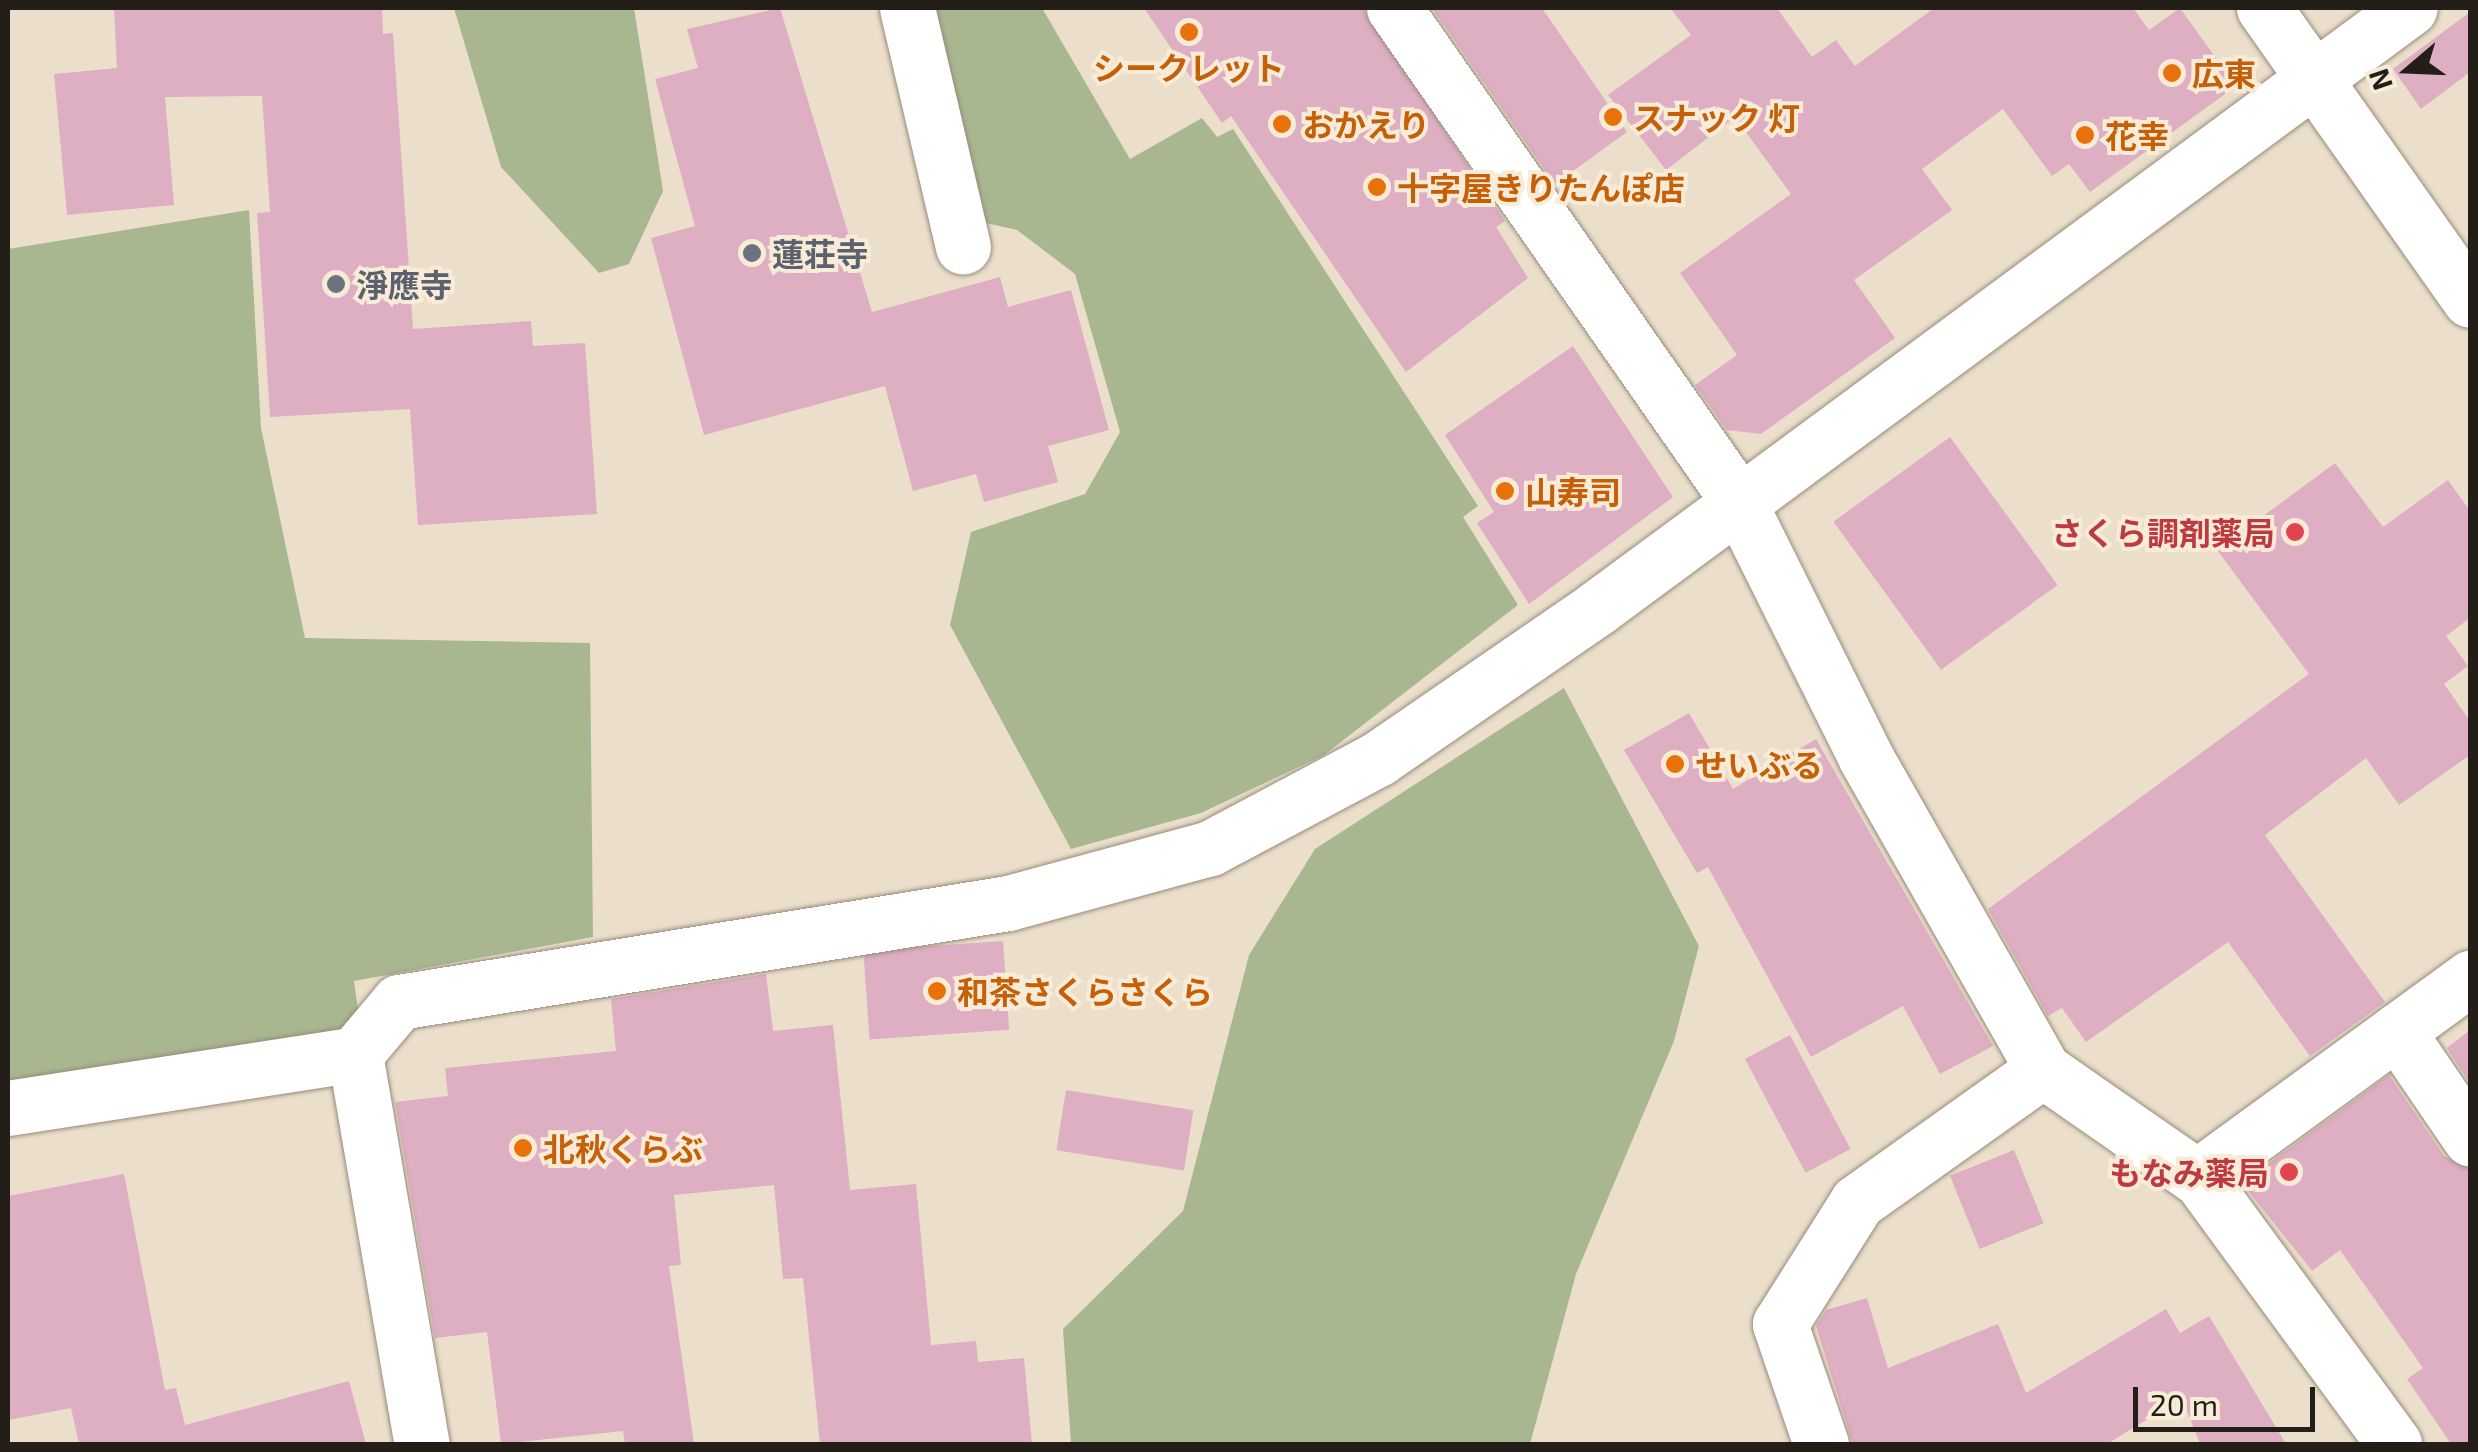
<!DOCTYPE html>
<meta charset="utf-8">
<style>
body{margin:0}
#map{position:relative;width:2478px;height:1452px;overflow:hidden;background:#ebdfcc;font-family:"Exo 2","Noto Sans JP",sans-serif}
div>[style]{position:absolute}
[style*='--x']{left:calc(var(--x)*1px);top:calc(var(--y)*1px);width:calc(var(--w)*1px);rotate:calc(var(--a)*1deg)}
.green>*{inset:0;background:#a9b791}
.building>*{inset:0;background:#deaec2;transform-origin:0 0}
.roads{filter:drop-shadow(0 0 2px #978b7a) drop-shadow(0 0 2px #978b7a)}
.street>*{height:55px;margin:-27.5px;padding:0 27.5px;transform-origin:27.5px;border-radius:27.5px;background:#fff}
.secondary>*{height:55px;margin:-27.5px;padding:0 27.5px;transform-origin:27.5px;border-radius:27.5px;background:#fff}
.dots>*{width:28px;height:28px;translate:-50% -50%;box-sizing:border-box;border:5px solid #f8ecd9;border-radius:50%}
span{translate:-50% -50%;white-space:nowrap;text-align:center;line-height:1.15;-webkit-text-stroke:8px #f8ecd9;paint-order:stroke}
.food-label{font-size:32px;color:#c56008;font-weight:700}
.left{translate:0 -50%;text-align:left}
.worship-label{font-size:32px;color:#5b616d;font-weight:700}
.health-label{font-size:32px;color:#be3a42;font-weight:700}
.right{translate:-100% -50%;text-align:right}
.frame{position:absolute;inset:0;border:10px solid #231e18;pointer-events:none}
.north{position:absolute;left:2358px;top:20px;width:100px;height:100px;-webkit-text-stroke:8px #f8ecd9;paint-order:stroke;rotate:251deg;font-size:28px;font-weight:700;line-height:40px;text-align:center;color:#231e18}
.north::after{content:'';display:block;margin:auto;width:35px;height:45px;background:#231e18;clip-path:polygon(50% 0,100% 100%,50% 72%,0 100%)}
.scale{position:absolute;left:2133px;top:1387px;width:182px;height:45px;box-sizing:border-box;border:5px solid #231e18;border-top:0;padding-left:12px;font-size:30px;line-height:35px;white-space:nowrap;color:#231e18;-webkit-text-stroke:8px #f8ecd9;paint-order:stroke}
</style>
<div id="map">
<div class="green">
<div style="clip-path:polygon(454px 8px,634px 8px,663px 191px,629px 264px,599px 273px,501px 167px)"></div>
<div style="clip-path:polygon(944px 8px,1042px 8px,1130px 159px,1202px 118px,1217px 137px,1233px 129px,1478px 506px,1463px 517px,1518px 605px,1324px 755px,1201px 813px,1071px 849px,950px 625px,971px 532px,1085px 494px,1120px 432px,1075px 274px,1017px 230px,977px 221px,926px 14px)"></div>
<div style="clip-path:polygon(249px 210px,261px 428px,305px 638px,590px 643px,593px 937px,354px 981px,361px 1031px,8px 1092px,8px 249px)"></div>
<div style="clip-path:polygon(1564px 688px,1699px 946px,1674px 1041px,1576px 1274px,1530px 1444px,1071px 1444px,1063px 1329px,1183px 1211px,1249px 955px,1315px 849px)"></div>
</div>
<div class="building">
<div style="clip-path:polygon(114px 8px,382px 8px,383px 34px,393px 33px,413px 329px,531px 321px,533px 346px,585px 343px,597px 514px,418px 525px,410px 409px,270px 417px,257px 213px,270px 212px,262px 96px,165px 97px,174px 205px,67px 215px,54px 74px,117px 68px)"></div>
<div style="clip-path:polygon(780px 8px,872px 312px,1000px 277px,1008px 307px,1071px 290px,1109px 430px,1048px 446px,1058px 482px,984px 502px,976px 474px,913px 491px,885px 386px,704px 435px,651px 238px,695px 226px,655px 79px,698px 68px,687px 29px)"></div>
<div style="clip-path:polygon(1144px 8px,1363px 8px,1505px 221px,1496px 227px,1528px 278px,1406px 372px,1231px 116px,1222px 123px)"></div>
<div style="clip-path:polygon(1432px 8px,1542px 8px,1627px 132px,1555px 184px)"></div>
<div style="clip-path:polygon(1670px 8px,1777px 8px,1812px 57px,1836px 40px,1855px 66px,1934px 8px,2133px 8px,2149px 30px,2180px 8px,2236px 86px,2090px 192px,2069px 164px,2052px 176px,2003px 109px,1922px 169px,1952px 210px,1854px 280px,1895px 338px,1761px 434px,1727px 430px,1695px 385px,1737px 355px,1680px 273px,1791px 194px,1735px 117px,1666px 170px,1608px 95px,1691px 35px)"></div>
<div style="clip-path:polygon(2470px 12px,2470px 72px,2421px 109px,2393px 69px)"></div>
<div style="clip-path:polygon(1573px 346px,1673px 497px,1529px 604px,1477px 523px,1494px 512px,1445px 435px)"></div>
<div style="left:1950px;top:437px;width:183px;height:144px;rotate:54deg"></div>
<div style="clip-path:polygon(2335px 463px,2383px 527px,2448px 480px,2470px 511px,2470px 618px,2446px 636px,2468px 666px,2444px 684px,2470px 721px,2470px 755px,2399px 805px,2366px 758px,2265px 835px,2385px 1002px,2310px 1056px,2228px 942px,2086px 1042px,2062px 1008px,2048px 1016px,1988px 909px,2309px 674px,2217px 550px)"></div>
<div style="clip-path:polygon(1689px 713px,1733px 789px,1816px 739px,1993px 1046px,1940px 1074px,1903px 1006px,1811px 1057px,1708px 867px,1697px 873px,1624px 750px)"></div>
<div style="left:1003px;top:941px;width:89px;height:140px;rotate:86deg"></div>
<div style="clip-path:polygon(766px 974px,773px 1031px,833px 1025px,850px 1190px,916px 1184px,931px 1345px,976px 1341px,978px 1362px,1024px 1358px,1032px 1444px,820px 1444px,803px 1278px,783px 1279px,774px 1185px,674px 1195px,681px 1265px,669px 1266px,694px 1444px,625px 1444px,623px 1431px,501px 1444px,487px 1332px,435px 1338px,395px 1102px,448px 1096px,445px 1068px,616px 1051px,611px 999px)"></div>
<div style="clip-path:polygon(2470px 1030px,2470px 1083px,2447px 1048px)"></div>
<div style="left:1790px;top:1035px;width:129px;height:51px;rotate:62deg"></div>
<div style="clip-path:polygon(2389px 1075px,2444px 1156px,2470px 1169px,2470px 1444px,2451px 1444px,2407px 1379px,2423px 1368px,2340px 1250px,2312px 1271px,2242px 1183px)"></div>
<div style="left:1066px;top:1090px;width:129px;height:61px;rotate:9deg"></div>
<div style="left:2014px;top:1150px;width:79px;height:69px;rotate:68deg"></div>
<div style="clip-path:polygon(124px 1174px,165px 1390px,176px 1388px,185px 1425px,349px 1381px,366px 1444px,79px 1444px,71px 1408px,8px 1420px,8px 1196px)"></div>
<div style="clip-path:polygon(1867px 1298px,1888px 1368px,1998px 1324px,2026px 1393px,2166px 1309px,2180px 1333px,2209px 1316px,2286px 1444px,2200px 1444px,2182px 1398px,2107px 1444px,1853px 1444px,1816px 1326px,1826px 1310px)"></div>
</div>
<div class="roads">
<div class="street">
<div style="--x:907;--y:8;--w:245;--a:76.8"></div>
<div style="--x:1394;--y:8;--w:599;--a:55.06"></div>
<div style="--x:1737;--y:499;--w:289;--a:63.5"></div>
<div style="--x:1866;--y:758;--w:359;--a:60.4"></div>
<div style="--x:2043;--y:1070;--w:193;--a:34.8"></div>
<div style="--x:2201;--y:1180;--w:327;--a:53.8"></div>
<div style="--x:2397;--y:1031;--w:130;--a:55.7"></div>
<div style="--x:355;--y:1054;--w:396;--a:80.3"></div>
<div style="--x:8;--y:1108;--w:351;--a:-8.8"></div>
<div style="--x:355;--y:1054;--w:68;--a:-49.8"></div>
<div style="--x:399;--y:1002;--w:617;--a:-9.23"></div>
<div style="--x:1008;--y:903;--w:209;--a:-15.2"></div>
<div style="--x:1210;--y:848;--w:191;--a:-28"></div>
<div style="--x:1379;--y:758;--w:265;--a:-34.5"></div>
<div style="--x:1597;--y:608;--w:1010;--a:-36.43"></div>
<div style="--x:2197;--y:1177;--w:338;--a:-36.1"></div>
<div style="--x:1821;--y:1444;--w:127;--a:-108.9"></div>
<div style="--x:1780;--y:1324;--w:144;--a:-57.7"></div>
<div style="--x:1857;--y:1202;--w:228;--a:-35.4"></div>
</div>
<div class="secondary">
<div style="--x:2264;--y:8;--w:357;--a:54.8"></div>
</div>
</div>
<div class="dots">
<div style="left:1189px;top:32px;background:#e8710a"></div>
<div style="left:2172px;top:73px;background:#e8710a"></div>
<div style="left:1613px;top:117px;background:#e8710a"></div>
<div style="left:1282px;top:124px;background:#e8710a"></div>
<div style="left:2085px;top:135px;background:#e8710a"></div>
<div style="left:1377px;top:187px;background:#e8710a"></div>
<div style="left:752px;top:253px;background:#6b7280"></div>
<div style="left:336px;top:284px;background:#6b7280"></div>
<div style="left:1505px;top:491px;background:#e8710a"></div>
<div style="left:2295px;top:532px;background:#e0444e"></div>
<div style="left:1675px;top:764px;background:#e8710a"></div>
<div style="left:937px;top:991px;background:#e8710a"></div>
<div style="left:523px;top:1148px;background:#e8710a"></div>
<div style="left:2289px;top:1172px;background:#e0444e"></div>
</div>
<div class="food-label">
<span style="left:1189px;top:67px">シークレット</span>
<span class="left" style="left:2192px;top:73px">広東</span>
<span class="left" style="left:1633px;top:117px">スナック 灯</span>
<span class="left" style="left:1302px;top:124px">おかえり</span>
<span class="left" style="left:2105px;top:135px">花幸</span>
<span class="left" style="left:1397px;top:187px">十字屋きりたんぽ店</span>
<span class="left" style="left:1525px;top:491px">山寿司</span>
<span class="left" style="left:1695px;top:764px">せいぶる</span>
<span class="left" style="left:957px;top:991px">和茶さくらさくら</span>
<span class="left" style="left:543px;top:1148px">北秋くらぶ</span>
</div>
<div class="worship-label">
<span class="left" style="left:772px;top:253px">蓮荘寺</span>
<span class="left" style="left:356px;top:284px">淨應寺</span>
</div>
<div class="health-label">
<span class="right" style="left:2275px;top:532px">さくら調剤薬局</span>
<span class="right" style="left:2269px;top:1172px">もなみ薬局</span>
</div>
<div class="frame"></div>
<div class="north">N</div>
<div class="scale">20 m</div>
</div>
